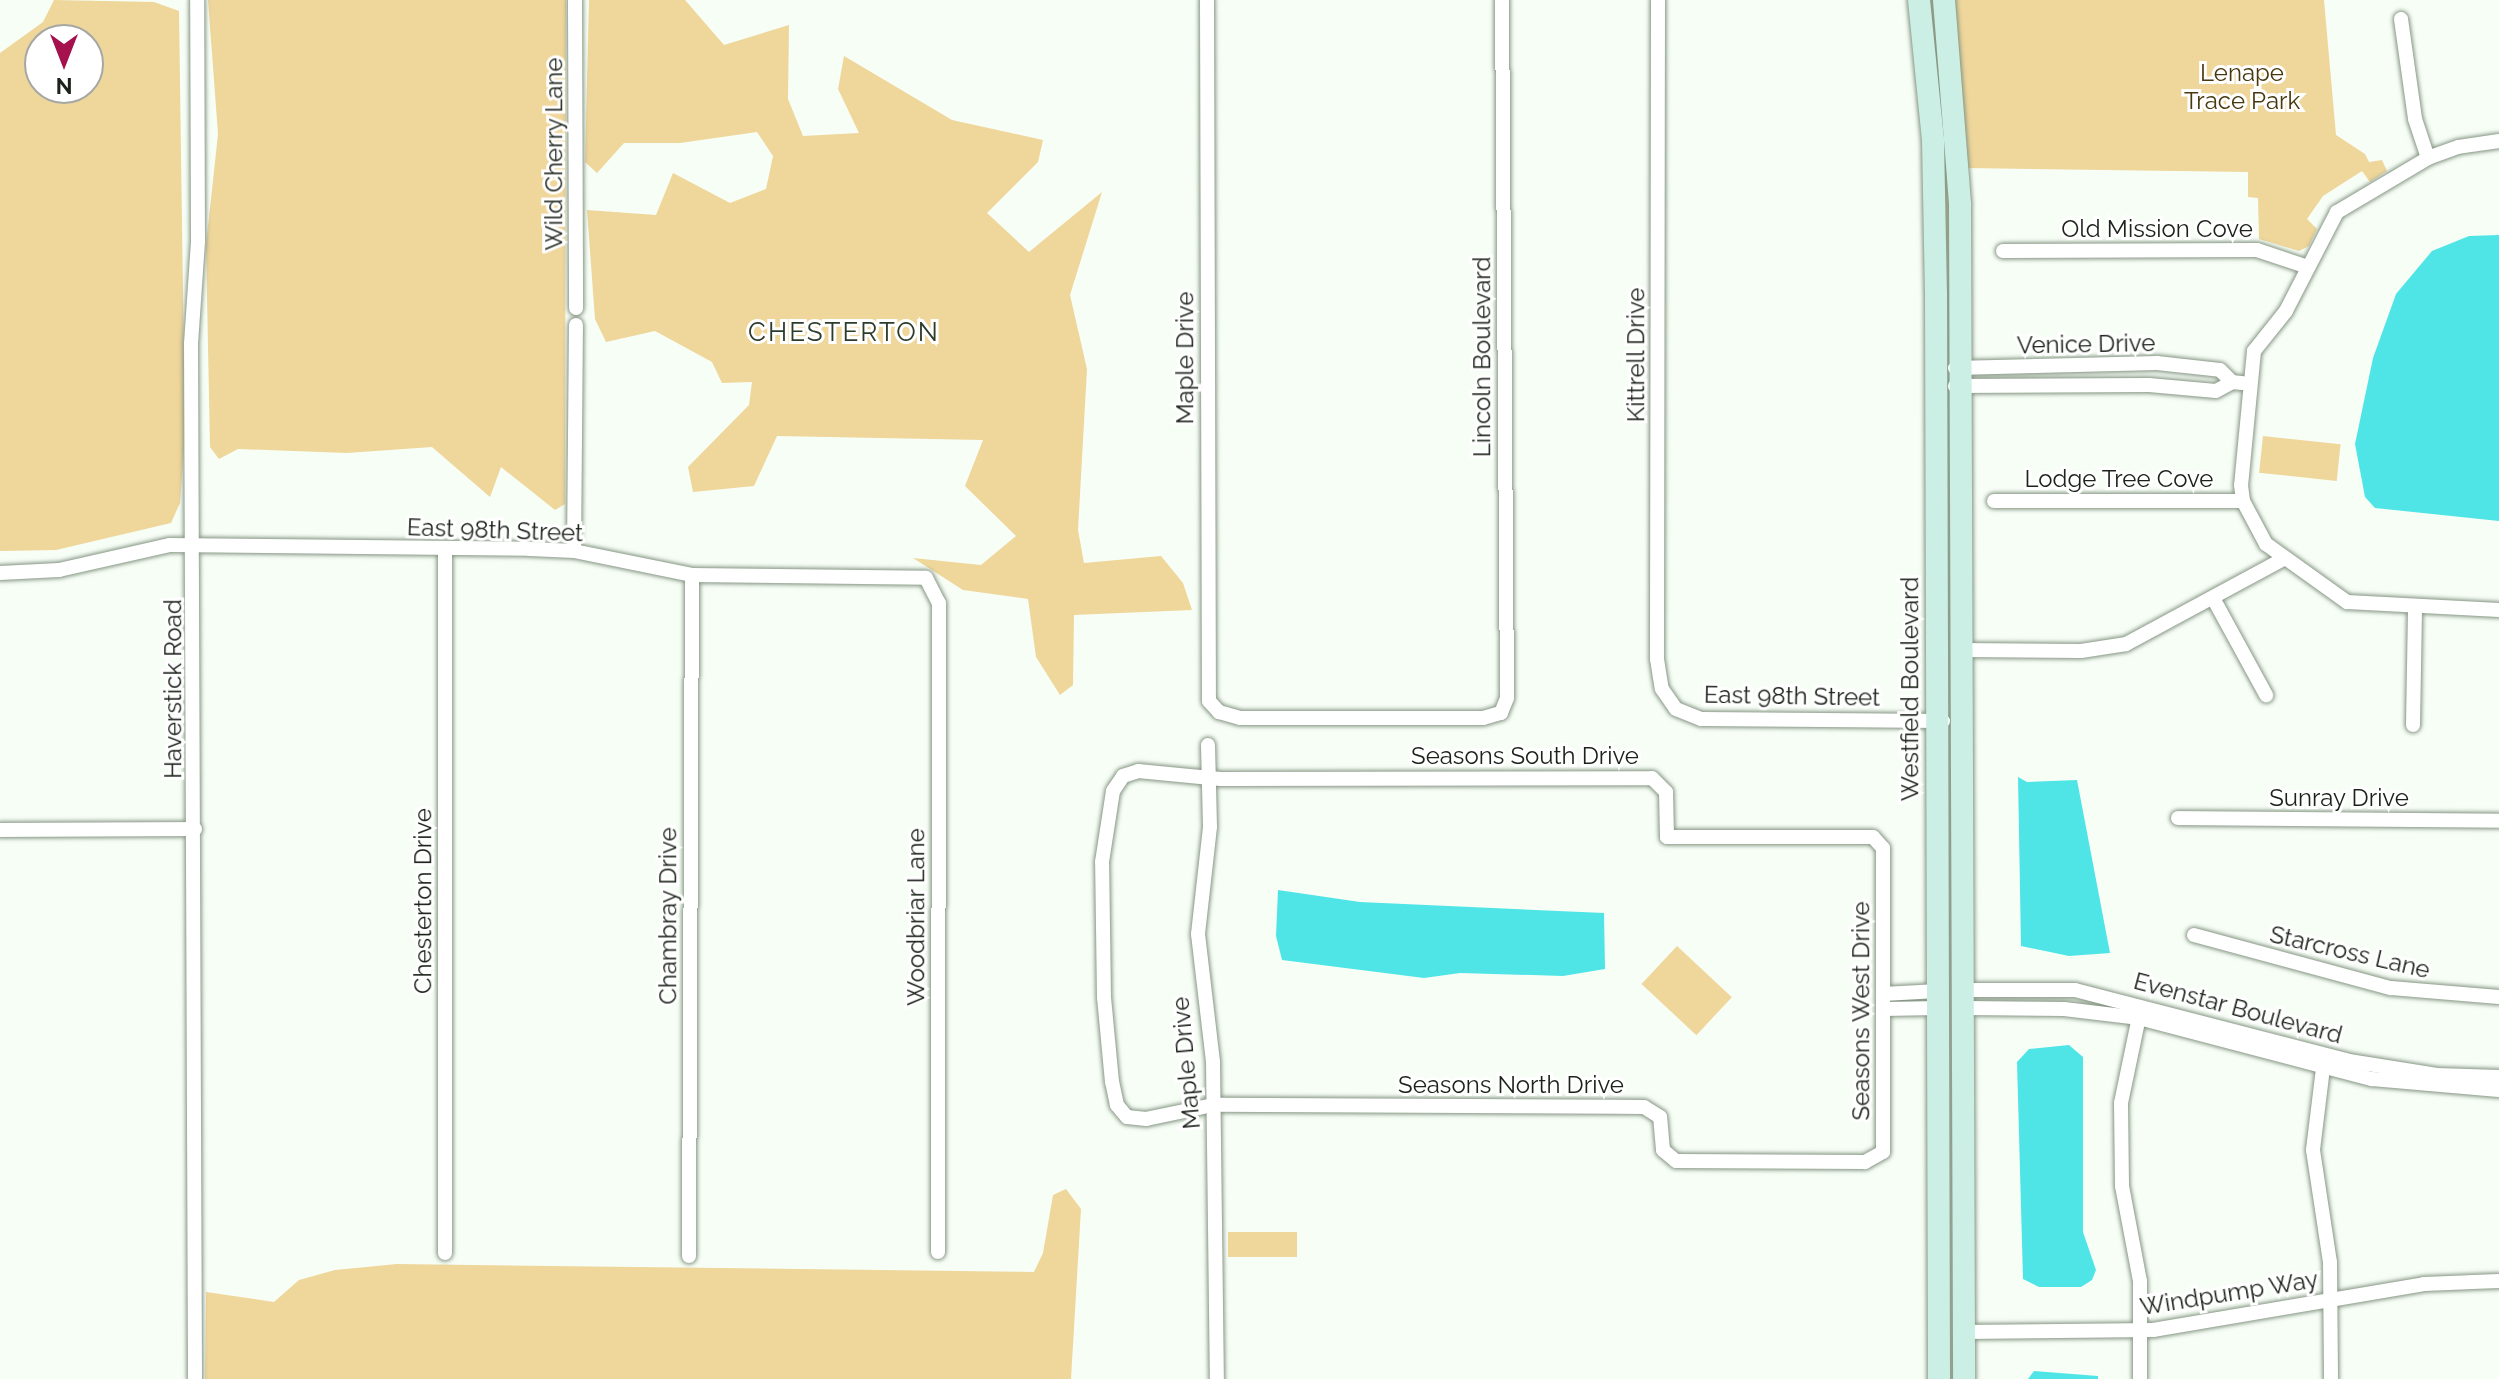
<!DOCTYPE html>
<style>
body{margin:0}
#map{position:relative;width:2499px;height:1379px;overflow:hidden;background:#f7fef6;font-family:Raleway,sans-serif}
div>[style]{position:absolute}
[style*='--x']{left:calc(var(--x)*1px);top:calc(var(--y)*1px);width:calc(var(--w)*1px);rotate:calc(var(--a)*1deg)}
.green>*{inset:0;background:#efd69b;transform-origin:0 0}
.water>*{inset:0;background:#4fe5e7}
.roads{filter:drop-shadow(0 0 2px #869684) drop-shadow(0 0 2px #869684)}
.street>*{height:14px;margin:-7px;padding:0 7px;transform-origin:7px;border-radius:7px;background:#fff}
.secondary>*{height:22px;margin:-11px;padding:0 11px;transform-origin:11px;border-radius:11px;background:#cbefe4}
span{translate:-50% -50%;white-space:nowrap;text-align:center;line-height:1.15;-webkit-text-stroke:6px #fff;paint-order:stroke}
.park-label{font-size:24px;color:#48380e}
.street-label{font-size:24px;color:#1b221a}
.neighbourhood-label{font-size:26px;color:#2d3b2b;letter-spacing:2px}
.north{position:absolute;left:24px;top:24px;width:80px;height:80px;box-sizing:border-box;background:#fff;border:2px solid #a4a7a3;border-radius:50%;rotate:180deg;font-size:22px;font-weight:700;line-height:32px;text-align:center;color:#1b221a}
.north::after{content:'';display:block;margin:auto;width:28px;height:36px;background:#a5114c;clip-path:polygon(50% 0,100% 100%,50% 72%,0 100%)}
</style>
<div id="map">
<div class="green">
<div style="clip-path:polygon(evenodd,54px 0,154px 2px,179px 11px,185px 435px,180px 503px,171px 523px,56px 550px,0 551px,0 53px,43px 22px,54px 0,40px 40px,88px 40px,88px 88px,40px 88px,40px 40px)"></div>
<div style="clip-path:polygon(208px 0,566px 0,565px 504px,555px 510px,501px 467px,490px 497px,432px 447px,347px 453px,238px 449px,219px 459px,210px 447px,206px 245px,218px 134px)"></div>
<div style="clip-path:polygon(589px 0,685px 0,724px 45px,789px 25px,788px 99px,803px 136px,859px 133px,838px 89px,844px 56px,952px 120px,1043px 140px,1038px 162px,987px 213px,1029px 252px,1102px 192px,1070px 295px,1087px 369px,1078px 530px,1084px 563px,1161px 556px,1183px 583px,1192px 610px,1074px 615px,1073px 685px,1060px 695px,1036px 657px,1028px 599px,963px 590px,913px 558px,981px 565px,1016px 536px,965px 486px,983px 440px,777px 436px,754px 486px,693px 492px,688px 467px,749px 405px,752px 382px,722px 383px,712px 362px,655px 331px,606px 342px,595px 319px,587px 210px,656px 215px,673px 173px,730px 203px,766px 189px,773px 156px,757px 132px,680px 143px,624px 143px,597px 173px,585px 162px)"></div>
<div style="clip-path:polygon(1926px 0,1937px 0,1951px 125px,1950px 284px)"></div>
<div style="clip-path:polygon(1950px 0,2324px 0,2336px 135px,2365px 154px,2369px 162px,2382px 160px,2387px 171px,2370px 182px,2362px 171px,2323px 196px,2307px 219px,2317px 229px,2309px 246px,2299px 251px,2259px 239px,2258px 198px,2248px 197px,2248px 172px,1967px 168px)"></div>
<div style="left:2263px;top:436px;width:78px;height:37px;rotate:6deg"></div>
<div style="left:1677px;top:946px;width:75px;height:52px;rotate:43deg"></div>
<div style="clip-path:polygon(1066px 1189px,1081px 1209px,1071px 1379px,205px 1379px,206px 1292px,274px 1302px,299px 1280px,335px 1270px,397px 1264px,1034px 1272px,1043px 1253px,1053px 1195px)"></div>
<div style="left:1228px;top:1232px;width:69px;height:25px"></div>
</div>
<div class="water">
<div style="clip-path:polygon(2499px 235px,2499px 521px,2375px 508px,2365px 497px,2355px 444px,2373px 358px,2396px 294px,2432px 251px,2469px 236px)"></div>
<div style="clip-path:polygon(2018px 777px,2027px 782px,2077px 780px,2110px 953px,2069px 956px,2021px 946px)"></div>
<div style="clip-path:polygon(1278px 890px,1360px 902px,1604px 913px,1605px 969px,1563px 976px,1460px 973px,1424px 978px,1282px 960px,1276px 936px)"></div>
<div style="clip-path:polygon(2069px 1045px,2083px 1057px,2083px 1232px,2096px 1270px,2092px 1280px,2081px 1287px,2039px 1287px,2023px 1279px,2017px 1062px,2029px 1049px)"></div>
<div style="clip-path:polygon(2034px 1371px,2098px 1376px,2098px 1379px,2028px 1379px)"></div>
</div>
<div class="roads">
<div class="street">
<div style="--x:575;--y:0;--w:308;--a:89.8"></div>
<div style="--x:1207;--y:0;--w:701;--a:89.84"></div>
<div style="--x:1209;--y:701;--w:15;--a:48"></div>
<div style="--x:1219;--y:712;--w:22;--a:16"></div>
<div style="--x:1240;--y:718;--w:243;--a:0"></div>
<div style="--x:1483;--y:718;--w:19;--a:-16"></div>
<div style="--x:1501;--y:713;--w:16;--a:-68"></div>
<div style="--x:1507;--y:698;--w:698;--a:-90.41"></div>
<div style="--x:1658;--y:0;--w:659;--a:90.09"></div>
<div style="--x:1657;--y:659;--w:30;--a:81"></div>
<div style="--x:1662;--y:689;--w:24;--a:55"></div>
<div style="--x:1676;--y:709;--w:27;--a:22"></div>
<div style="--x:1701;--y:719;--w:242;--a:0.5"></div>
<div style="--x:2401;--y:19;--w:101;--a:82"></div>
<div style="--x:2415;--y:119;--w:41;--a:71.6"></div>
<div style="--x:2499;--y:141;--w:41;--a:171.7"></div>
<div style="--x:2458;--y:147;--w:32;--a:160"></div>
<div style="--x:2428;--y:158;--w:106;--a:149.3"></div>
<div style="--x:2337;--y:212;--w:111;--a:117.3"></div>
<div style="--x:2286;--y:311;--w:51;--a:128.7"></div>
<div style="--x:2254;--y:351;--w:135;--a:95.5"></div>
<div style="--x:2241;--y:485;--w:16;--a:83"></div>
<div style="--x:2243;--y:501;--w:49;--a:61.9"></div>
<div style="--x:2266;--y:544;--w:100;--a:35.6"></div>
<div style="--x:2347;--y:602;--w:152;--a:3"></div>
<div style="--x:2003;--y:251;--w:254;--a:-0.2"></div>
<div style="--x:2257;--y:250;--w:54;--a:18.4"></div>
<div style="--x:1955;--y:368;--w:202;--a:-1.4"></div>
<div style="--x:2157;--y:363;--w:63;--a:6.3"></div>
<div style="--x:2220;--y:370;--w:17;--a:45"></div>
<div style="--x:2232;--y:382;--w:18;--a:6"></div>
<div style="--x:1955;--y:386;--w:194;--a:-0.3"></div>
<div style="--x:2149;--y:385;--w:67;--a:5.1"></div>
<div style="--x:2216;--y:391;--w:18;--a:-29"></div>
<div style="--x:1994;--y:501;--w:249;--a:0"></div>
<div style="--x:574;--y:551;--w:226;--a:-89.5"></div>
<div style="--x:0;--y:573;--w:59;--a:-2.9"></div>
<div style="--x:59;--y:570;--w:114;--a:-12.7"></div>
<div style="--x:170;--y:545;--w:360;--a:0.6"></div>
<div style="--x:530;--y:549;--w:44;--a:2.6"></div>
<div style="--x:574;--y:551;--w:120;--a:11.5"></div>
<div style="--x:692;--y:575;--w:234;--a:0.7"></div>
<div style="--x:926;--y:578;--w:28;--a:63"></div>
<div style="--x:939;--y:603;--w:649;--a:90.09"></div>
<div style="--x:2213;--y:598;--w:111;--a:61.3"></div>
<div style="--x:1961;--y:650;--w:120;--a:0.5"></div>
<div style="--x:2081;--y:651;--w:46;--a:-8.8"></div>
<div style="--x:2126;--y:644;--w:179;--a:-28.4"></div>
<div style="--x:2413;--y:725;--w:117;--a:-89"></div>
<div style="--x:1208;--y:745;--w:82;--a:88.6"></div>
<div style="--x:1210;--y:827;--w:108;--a:96.4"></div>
<div style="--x:1198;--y:934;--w:129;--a:83.3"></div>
<div style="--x:1213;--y:1062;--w:317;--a:89.3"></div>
<div style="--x:1138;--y:771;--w:83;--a:5.5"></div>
<div style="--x:1221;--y:779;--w:431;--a:-0.1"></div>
<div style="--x:1652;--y:778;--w:20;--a:45"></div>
<div style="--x:1666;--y:792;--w:45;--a:88.7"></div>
<div style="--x:1667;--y:837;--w:206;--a:0"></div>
<div style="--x:1873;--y:837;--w:15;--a:48"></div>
<div style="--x:1883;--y:848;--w:304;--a:90"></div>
<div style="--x:1883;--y:1152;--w:21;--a:151"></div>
<div style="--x:1865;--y:1162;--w:189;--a:-179.7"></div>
<div style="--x:1676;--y:1161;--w:17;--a:-140"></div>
<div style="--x:1663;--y:1150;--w:33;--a:-95"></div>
<div style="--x:1660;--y:1117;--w:19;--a:-148"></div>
<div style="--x:1644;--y:1107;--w:431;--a:-179.7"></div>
<div style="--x:1213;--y:1105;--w:68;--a:168.2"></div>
<div style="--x:1146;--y:1119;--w:19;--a:-174"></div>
<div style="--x:1127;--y:1117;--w:16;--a:-130"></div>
<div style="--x:1117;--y:1105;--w:24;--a:-102"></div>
<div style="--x:1112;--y:1082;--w:84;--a:-95.4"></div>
<div style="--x:1104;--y:998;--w:136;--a:-90.8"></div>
<div style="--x:1102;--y:862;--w:72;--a:-81.2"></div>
<div style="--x:1113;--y:791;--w:18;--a:-56"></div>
<div style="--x:1123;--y:776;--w:16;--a:-18"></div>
<div style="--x:2178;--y:818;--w:321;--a:0.5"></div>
<div style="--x:0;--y:830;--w:195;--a:-0.3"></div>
<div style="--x:2194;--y:935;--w:204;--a:15.1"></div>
<div style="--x:2391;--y:988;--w:108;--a:4.8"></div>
<div style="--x:1964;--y:990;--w:111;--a:0"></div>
<div style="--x:2075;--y:990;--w:283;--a:14.5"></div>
<div style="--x:2349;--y:1061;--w:89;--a:9"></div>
<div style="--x:2437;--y:1075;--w:62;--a:1.8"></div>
<div style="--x:1883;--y:994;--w:55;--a:-3.1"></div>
<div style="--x:1964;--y:1008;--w:100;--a:0.6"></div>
<div style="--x:2064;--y:1009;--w:76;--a:6.8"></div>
<div style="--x:2139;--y:1018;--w:241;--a:14.7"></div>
<div style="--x:2372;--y:1079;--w:127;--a:5"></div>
<div style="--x:1883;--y:1009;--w:56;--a:-1"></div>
<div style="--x:2140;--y:1012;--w:93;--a:101.8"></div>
<div style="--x:2121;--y:1103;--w:83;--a:89.3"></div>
<div style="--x:2122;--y:1186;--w:97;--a:79.3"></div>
<div style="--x:2140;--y:1281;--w:98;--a:90"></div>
<div style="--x:2324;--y:1060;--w:91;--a:97"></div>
<div style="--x:2313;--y:1150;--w:113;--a:81.4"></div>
<div style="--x:2330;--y:1262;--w:117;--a:89.5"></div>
<div style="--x:445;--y:1253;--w:705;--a:-90"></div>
<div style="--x:689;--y:1256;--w:681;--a:-89.75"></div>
<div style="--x:1964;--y:1332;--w:189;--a:-0.6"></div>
<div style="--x:2153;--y:1330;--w:275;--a:-9.6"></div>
<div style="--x:2424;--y:1284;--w:75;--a:-2.3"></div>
<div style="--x:195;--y:1379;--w:1035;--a:-90.22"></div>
<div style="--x:191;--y:344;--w:103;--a:-86.1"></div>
<div style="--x:198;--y:241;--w:241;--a:-90.2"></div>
</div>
<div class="secondary">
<div style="--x:1919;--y:0;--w:141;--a:84.3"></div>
<div style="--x:1933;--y:140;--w:153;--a:88.9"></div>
<div style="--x:1936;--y:293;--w:1086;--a:89.84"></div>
<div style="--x:1944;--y:0;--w:206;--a:85.5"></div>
<div style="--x:1960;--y:205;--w:1174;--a:89.8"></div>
</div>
</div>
<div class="park-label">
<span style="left:2242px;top:87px">Lenape<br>Trace Park</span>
</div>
<div class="street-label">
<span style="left:554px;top:154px;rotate:-90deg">Wild Cherry Lane</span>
<span style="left:2157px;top:229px">Old Mission Cove</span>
<span style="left:2086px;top:344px;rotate:-1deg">Venice Drive</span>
<span style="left:1636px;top:355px;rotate:-90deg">Kittrell Drive</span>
<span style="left:1482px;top:357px;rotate:-90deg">Lincoln Boulevard</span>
<span style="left:1185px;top:358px;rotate:-90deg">Maple Drive</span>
<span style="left:2119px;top:479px">Lodge Tree Cove</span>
<span style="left:495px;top:530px;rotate:2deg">East 98th Street</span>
<span style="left:173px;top:689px;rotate:-90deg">Haverstick Road</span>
<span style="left:1910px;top:689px;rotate:-90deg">Westfield Boulevard</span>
<span style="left:1792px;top:696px;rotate:1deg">East 98th Street</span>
<span style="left:1525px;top:756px">Seasons South Drive</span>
<span style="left:2339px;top:798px">Sunray Drive</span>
<span style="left:423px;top:901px;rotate:-90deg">Chesterton Drive</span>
<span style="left:668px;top:916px;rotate:-90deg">Chambray Drive</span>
<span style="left:916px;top:917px;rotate:-90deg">Woodbriar Lane</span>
<span style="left:2350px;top:952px;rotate:13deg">Starcross Lane</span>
<span style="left:2238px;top:1008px;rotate:15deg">Evenstar Boulevard</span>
<span style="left:1861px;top:1011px;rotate:-90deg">Seasons West Drive</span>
<span style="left:1186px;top:1063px;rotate:-95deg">Maple Drive</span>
<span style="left:1511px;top:1085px">Seasons North Drive</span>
<span style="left:2229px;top:1293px;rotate:-9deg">Windpump Way</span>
</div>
<div class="neighbourhood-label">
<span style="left:844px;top:333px">CHESTERTON</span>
</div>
<div class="north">N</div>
</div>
